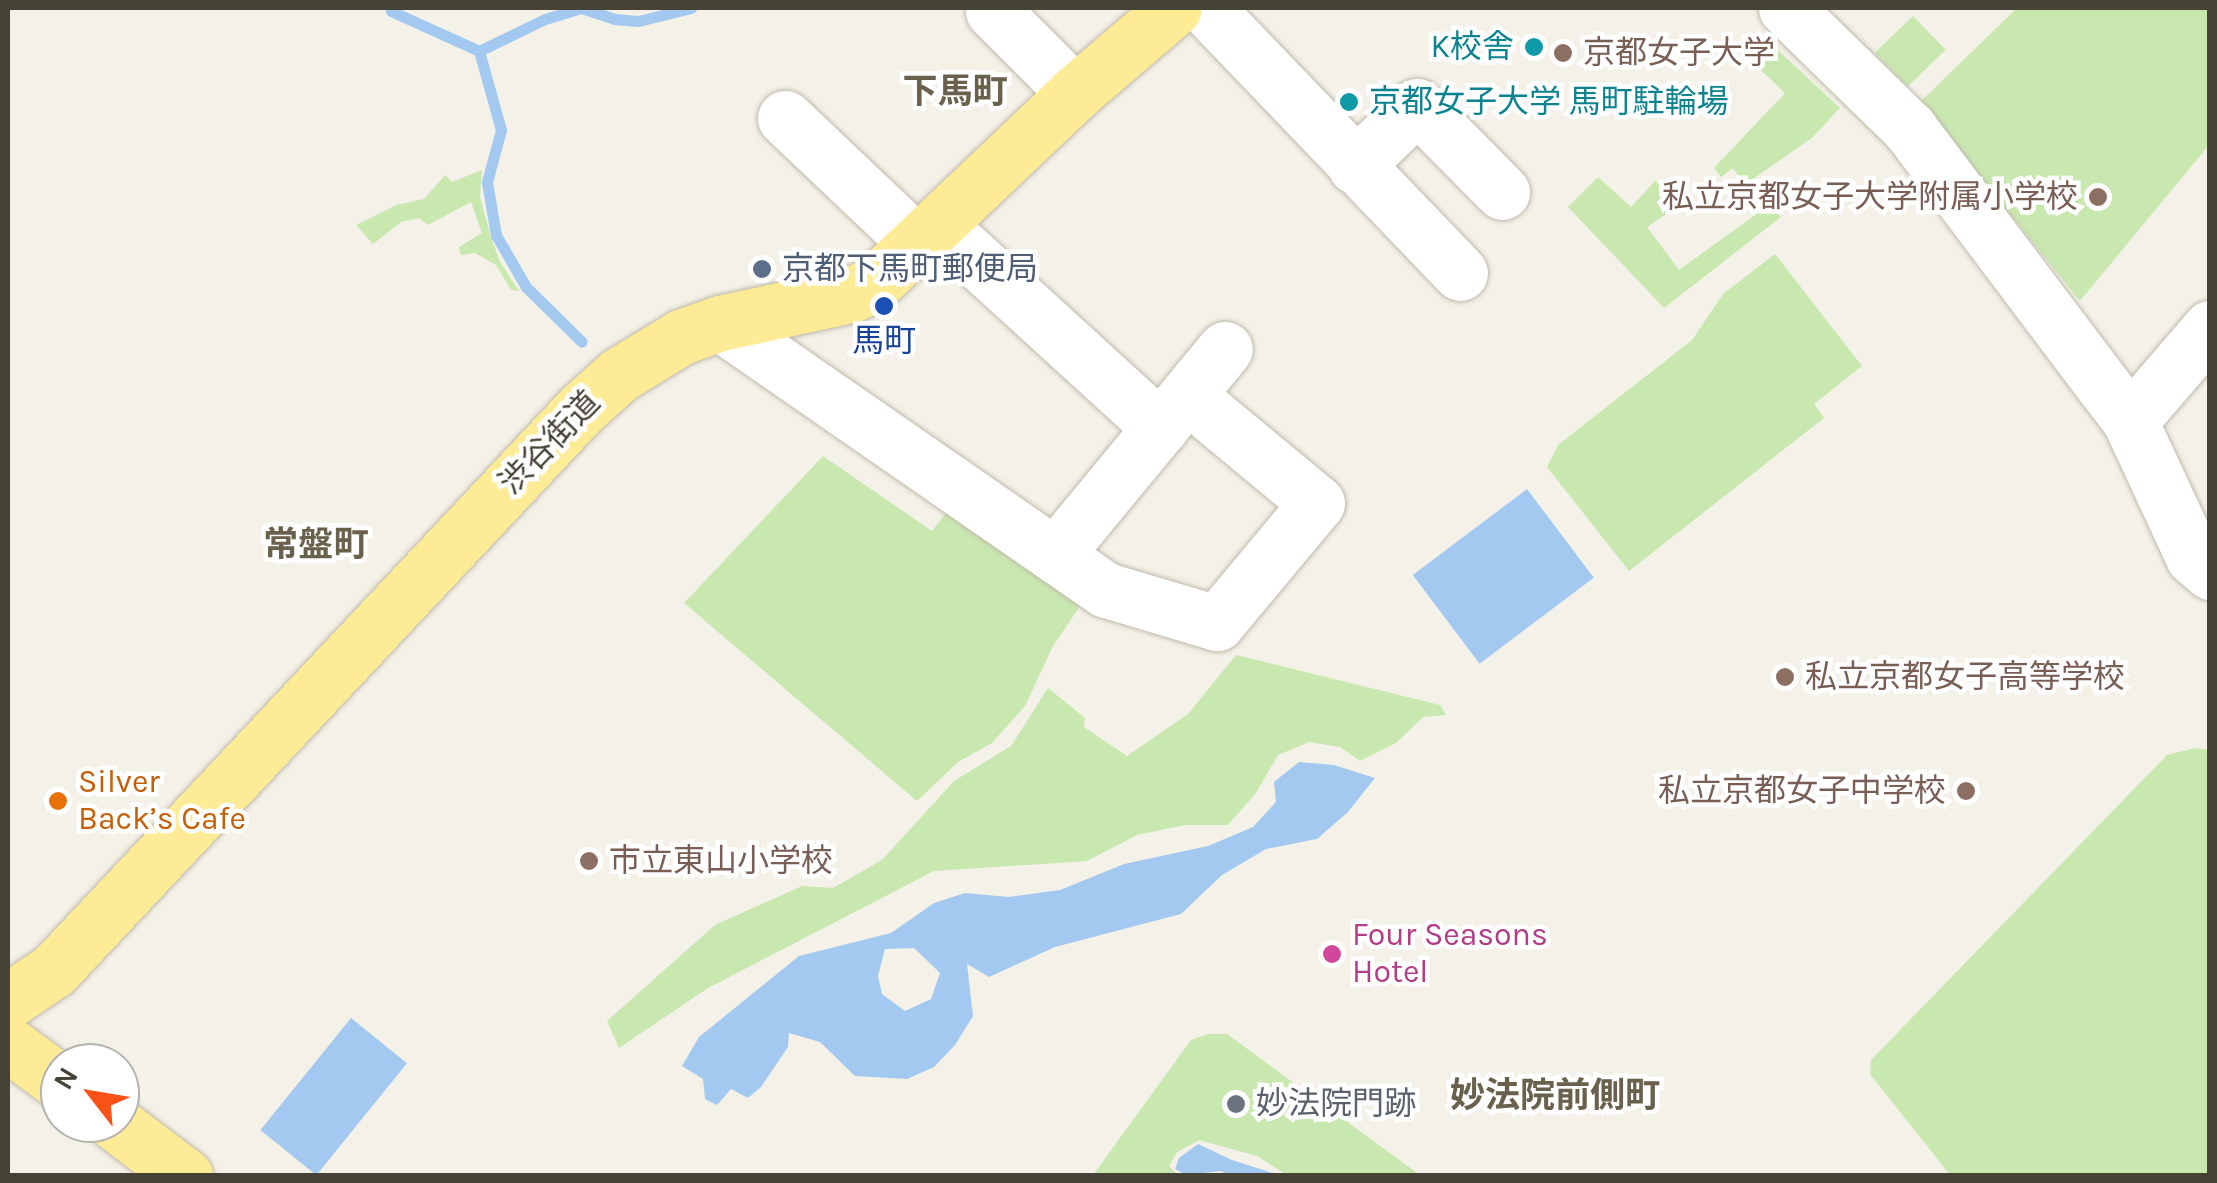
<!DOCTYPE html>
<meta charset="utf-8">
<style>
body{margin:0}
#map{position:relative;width:2217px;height:1183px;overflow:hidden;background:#f4f1e8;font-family:Karla,"Noto Sans JP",sans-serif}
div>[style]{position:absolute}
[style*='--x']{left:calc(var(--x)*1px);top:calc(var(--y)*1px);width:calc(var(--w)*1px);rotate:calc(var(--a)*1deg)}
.green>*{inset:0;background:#c9e8b0;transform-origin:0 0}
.water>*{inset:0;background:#a4c9f0;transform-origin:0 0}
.stream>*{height:11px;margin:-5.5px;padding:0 5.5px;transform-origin:5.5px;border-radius:5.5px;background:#a4c9f0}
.roads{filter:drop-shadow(0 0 2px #bfbaaa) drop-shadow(0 0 2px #bfbaaa)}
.minor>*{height:55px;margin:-27.5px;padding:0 27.5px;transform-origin:27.5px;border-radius:27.5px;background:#fff}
.major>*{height:55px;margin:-27.5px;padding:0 27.5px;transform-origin:27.5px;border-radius:27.5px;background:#feeb96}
.dots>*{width:28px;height:28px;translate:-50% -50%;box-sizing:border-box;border:5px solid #fff;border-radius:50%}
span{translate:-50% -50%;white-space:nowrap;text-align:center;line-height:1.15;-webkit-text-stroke:9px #fff;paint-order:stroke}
.culture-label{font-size:32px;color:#0d838f}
.right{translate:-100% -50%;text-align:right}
.left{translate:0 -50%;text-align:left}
.education-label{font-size:32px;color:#785e54}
.service-label{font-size:32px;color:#4e5e75}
.transit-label{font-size:32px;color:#164399}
.street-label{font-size:32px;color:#474236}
.food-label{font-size:32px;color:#c56008}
.hotel-label{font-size:32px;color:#b23c85}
.worship-label{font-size:32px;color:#5b616d}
.neighbourhood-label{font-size:35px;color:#6a614d;font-weight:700}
.frame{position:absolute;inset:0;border:10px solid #474236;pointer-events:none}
.north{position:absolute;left:40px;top:1043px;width:100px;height:100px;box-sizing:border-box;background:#fff;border:2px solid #b5b3af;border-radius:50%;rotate:301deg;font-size:28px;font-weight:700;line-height:40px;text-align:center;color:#474236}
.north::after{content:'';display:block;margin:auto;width:35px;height:45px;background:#f95219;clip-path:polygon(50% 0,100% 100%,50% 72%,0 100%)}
</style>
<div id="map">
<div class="green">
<div style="clip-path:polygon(2017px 8px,2209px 8px,2209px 145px,2080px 301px,1920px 102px)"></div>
<div style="left:1913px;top:16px;width:47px;height:53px;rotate:46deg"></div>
<div style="clip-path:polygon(1765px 38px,1840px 108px,1813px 137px,1750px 181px,1747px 177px,1741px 180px,1733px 168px,1721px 177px,1714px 168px,1785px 93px,1747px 57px)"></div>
<div style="clip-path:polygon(482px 170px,480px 197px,490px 234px,500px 262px,519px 291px,511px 290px,496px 265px,475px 253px,461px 255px,459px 247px,482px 233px,471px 202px,428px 225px,419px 218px,401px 222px,373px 244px,356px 225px,396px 205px,424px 199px,445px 175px,452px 182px)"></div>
<div style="clip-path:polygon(1598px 177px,1631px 207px,1657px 179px,1673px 192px,1678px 185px,1688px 199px,1647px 227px,1679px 270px,1769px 205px,1781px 217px,1664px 308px,1568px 207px)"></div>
<div style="clip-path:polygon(1775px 254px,1862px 366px,1814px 404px,1824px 418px,1629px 571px,1547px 467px,1558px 445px,1692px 340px,1723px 294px)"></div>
<div style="clip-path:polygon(823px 456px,932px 531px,949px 509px,1085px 599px,1053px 646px,1025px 706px,992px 743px,958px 762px,917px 801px,684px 603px)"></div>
<div style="clip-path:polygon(1236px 655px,1440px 705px,1446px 715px,1423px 717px,1396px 743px,1360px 761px,1340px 747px,1309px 742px,1278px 755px,1256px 793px,1228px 825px,1185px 825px,1137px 835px,1087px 861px,934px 871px,708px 988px,619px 1048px,607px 1021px,715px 925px,802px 886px,833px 888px,882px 860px,954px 781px,1011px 746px,1048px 688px,1085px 718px,1084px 727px,1127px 756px,1188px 714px)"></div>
<div style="clip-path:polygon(2195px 748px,2210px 750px,2209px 1175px,1950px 1175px,1870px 1074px,1871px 1060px,2167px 755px)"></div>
<div style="clip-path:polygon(1208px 1034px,1227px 1034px,1420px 1175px,1287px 1175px,1257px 1156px,1199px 1140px,1177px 1152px,1169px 1166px,1178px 1175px,1093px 1175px,1191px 1040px)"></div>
</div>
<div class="water">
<div style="left:1527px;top:489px;width:111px;height:143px;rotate:53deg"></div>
<div style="clip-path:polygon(evenodd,1299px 762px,1334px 765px,1375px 778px,1348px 812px,1317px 839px,1266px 849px,1222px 875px,1181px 914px,1055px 947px,989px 977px,967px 964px,973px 1016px,955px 1045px,934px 1067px,907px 1079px,855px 1076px,820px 1042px,789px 1033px,788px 1047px,761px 1087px,748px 1098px,731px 1089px,717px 1105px,705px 1099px,703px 1079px,682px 1066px,699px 1037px,799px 956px,891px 933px,934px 903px,965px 893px,1009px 897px,1060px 890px,1124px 864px,1208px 846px,1253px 827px,1276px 802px,1274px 782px,1299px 762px,914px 948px,940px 973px,931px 999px,905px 1011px,882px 994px,878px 976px,885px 949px,914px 948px)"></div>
<div style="left:351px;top:1018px;width:72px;height:144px;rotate:39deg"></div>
<div style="clip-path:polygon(1198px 1144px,1232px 1160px,1279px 1175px,1229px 1175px,1221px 1171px,1187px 1175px,1175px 1169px,1179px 1158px)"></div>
</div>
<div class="stream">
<div style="--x:581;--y:8;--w:35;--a:18"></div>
<div style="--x:614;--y:19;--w:24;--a:5"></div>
<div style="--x:638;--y:21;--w:55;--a:-13.8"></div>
<div style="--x:391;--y:11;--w:97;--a:24.4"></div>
<div style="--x:479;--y:51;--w:82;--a:74.4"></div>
<div style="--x:501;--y:130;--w:54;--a:105.1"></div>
<div style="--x:487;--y:182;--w:54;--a:80.4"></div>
<div style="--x:496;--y:235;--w:60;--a:60"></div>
<div style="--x:526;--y:287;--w:78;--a:44.5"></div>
<div style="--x:479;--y:51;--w:73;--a:-25.9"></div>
<div style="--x:545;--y:19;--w:37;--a:-17"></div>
</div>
<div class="roads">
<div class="minor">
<div style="--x:1206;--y:8;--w:367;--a:46.2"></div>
<div style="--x:1786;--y:8;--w:172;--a:44.3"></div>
<div style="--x:1909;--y:128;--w:327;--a:53"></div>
<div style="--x:2106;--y:389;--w:40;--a:53"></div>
<div style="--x:2130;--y:421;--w:150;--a:65.1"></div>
<div style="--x:2193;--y:557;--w:23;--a:41"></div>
<div style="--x:993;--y:11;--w:116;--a:45"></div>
<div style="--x:785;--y:118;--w:185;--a:43.5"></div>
<div style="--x:1355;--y:166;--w:86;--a:-44.1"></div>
<div style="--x:1417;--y:106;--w:121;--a:45.3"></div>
<div style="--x:938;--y:225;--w:301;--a:42.4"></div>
<div style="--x:720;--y:323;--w:469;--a:34.7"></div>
<div style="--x:1106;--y:590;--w:116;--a:16.6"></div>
<div style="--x:1217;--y:623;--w:156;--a:-50.2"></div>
<div style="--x:1317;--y:503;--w:169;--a:-140.3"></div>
<div style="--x:2130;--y:421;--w:123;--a:-49.3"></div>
<div style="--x:1055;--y:555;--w:267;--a:-50.5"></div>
</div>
<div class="major">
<div style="--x:8;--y:1001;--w:55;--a:-34"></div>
<div style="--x:54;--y:970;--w:768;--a:-46.79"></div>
<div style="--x:580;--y:410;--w:52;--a:-41.9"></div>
<div style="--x:619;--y:375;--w:73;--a:-31.5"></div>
<div style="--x:681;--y:337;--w:41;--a:-19.7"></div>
<div style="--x:720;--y:323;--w:134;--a:-12.1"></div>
<div style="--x:851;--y:295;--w:25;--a:-26"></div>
<div style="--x:874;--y:284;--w:277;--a:-43.5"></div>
<div style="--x:1075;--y:93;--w:130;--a:-40.6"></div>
<div style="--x:8;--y:1044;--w:64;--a:36.2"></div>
<div style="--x:115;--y:1123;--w:88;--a:37.1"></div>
</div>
</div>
<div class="dots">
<div style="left:1534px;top:47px;background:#0f9aa8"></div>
<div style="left:1563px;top:53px;background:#8d6e63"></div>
<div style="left:1349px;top:102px;background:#0f9aa8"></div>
<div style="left:2098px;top:197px;background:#8d6e63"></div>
<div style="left:762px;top:269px;background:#5c6f8a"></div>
<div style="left:884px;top:306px;background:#1a4fb4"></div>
<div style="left:1785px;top:677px;background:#8d6e63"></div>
<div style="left:1966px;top:791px;background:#8d6e63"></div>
<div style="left:58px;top:801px;background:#e8710a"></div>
<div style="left:589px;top:861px;background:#8d6e63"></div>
<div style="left:1332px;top:954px;background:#d1479c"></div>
<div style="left:1236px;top:1104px;background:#6b7280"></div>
</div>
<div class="culture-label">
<span class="right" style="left:1514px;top:47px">K校舎</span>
<span class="left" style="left:1369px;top:102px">京都女子大学 馬町駐輪場</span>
</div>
<div class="education-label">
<span class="left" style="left:1583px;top:53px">京都女子大学</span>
<span class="right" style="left:2078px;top:197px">私立京都女子大学附属小学校</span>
<span class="left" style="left:1805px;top:677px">私立京都女子高等学校</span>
<span class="right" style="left:1946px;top:791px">私立京都女子中学校</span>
<span class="left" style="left:609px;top:861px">市立東山小学校</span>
</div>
<div class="service-label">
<span class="left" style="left:782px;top:269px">京都下馬町郵便局</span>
</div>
<div class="transit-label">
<span style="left:884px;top:341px">馬町</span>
</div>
<div class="street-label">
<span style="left:550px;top:443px;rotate:-46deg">渋谷街道</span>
</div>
<div class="food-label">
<span class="left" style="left:78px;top:801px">Silver<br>Back’s Cafe</span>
</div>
<div class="hotel-label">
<span class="left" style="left:1352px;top:954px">Four Seasons<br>Hotel</span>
</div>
<div class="worship-label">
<span class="left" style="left:1256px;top:1104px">妙法院門跡</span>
</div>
<div class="neighbourhood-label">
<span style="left:955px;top:92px">下馬町</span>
<span style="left:316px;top:545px">常盤町</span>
<span style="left:1555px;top:1096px">妙法院前側町</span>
</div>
<div class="frame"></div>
<div class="north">N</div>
</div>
